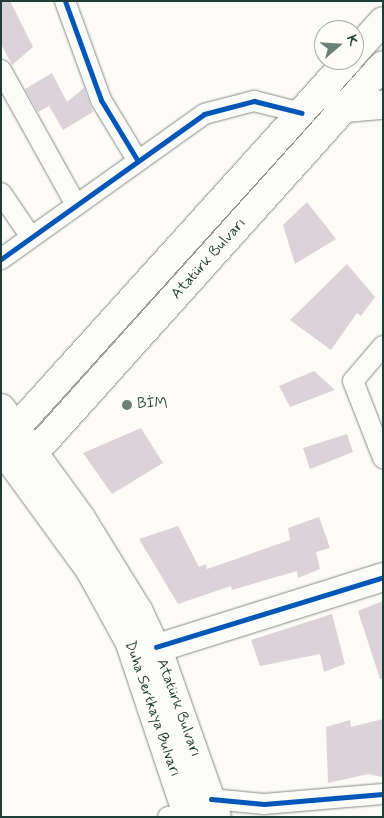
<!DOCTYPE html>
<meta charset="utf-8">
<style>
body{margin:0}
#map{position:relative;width:384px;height:818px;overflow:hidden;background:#fcfbf8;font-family:Mynerve,sans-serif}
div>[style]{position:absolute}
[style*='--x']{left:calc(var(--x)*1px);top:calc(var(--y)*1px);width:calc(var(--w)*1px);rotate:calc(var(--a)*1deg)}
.green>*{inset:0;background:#e8efc4}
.building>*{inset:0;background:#dcd3d9}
.roads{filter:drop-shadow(0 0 1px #888d8a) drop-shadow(0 0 1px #888d8a)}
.street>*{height:20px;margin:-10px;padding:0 10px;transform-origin:10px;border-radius:10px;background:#fbfbf9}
.secondary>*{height:28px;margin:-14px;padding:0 14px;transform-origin:14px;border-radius:14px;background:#fbfbf9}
.cycleway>*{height:5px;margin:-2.5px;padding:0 2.5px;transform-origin:2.5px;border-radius:2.5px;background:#0057b8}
.dots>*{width:14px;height:14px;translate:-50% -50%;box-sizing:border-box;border:2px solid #fdfcf7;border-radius:50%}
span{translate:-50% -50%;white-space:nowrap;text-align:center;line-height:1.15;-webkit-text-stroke:4px #fdfcf7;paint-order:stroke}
.street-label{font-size:15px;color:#1f3d34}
.poi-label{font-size:15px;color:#1f3d34}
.left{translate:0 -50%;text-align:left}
.frame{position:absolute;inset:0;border:2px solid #1f3d34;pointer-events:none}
.north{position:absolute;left:314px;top:20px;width:50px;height:50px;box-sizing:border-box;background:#fdfcf7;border:1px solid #a4b0a9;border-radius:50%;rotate:71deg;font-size:14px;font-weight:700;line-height:20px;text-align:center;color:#1f3d34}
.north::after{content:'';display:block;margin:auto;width:18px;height:22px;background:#6c8079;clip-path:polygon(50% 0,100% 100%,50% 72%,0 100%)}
</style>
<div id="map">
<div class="green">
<div style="clip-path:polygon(294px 136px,301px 142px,41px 426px,40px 421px)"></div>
</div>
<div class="building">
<div style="clip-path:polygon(1px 1px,10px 1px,33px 47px,12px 65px,1px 44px)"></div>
<div style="clip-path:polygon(52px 73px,67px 102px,84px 88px,93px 112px,63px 130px,49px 106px,38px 112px,25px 89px)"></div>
<div style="clip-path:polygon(307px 202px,336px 239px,295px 264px,283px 225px)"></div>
<div style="clip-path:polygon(347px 264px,375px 297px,361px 316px,357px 313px,331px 350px,290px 320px)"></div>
<div style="clip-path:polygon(314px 371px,335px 390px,290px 407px,279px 386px)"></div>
<div style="clip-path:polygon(141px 428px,163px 463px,112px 494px,83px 453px)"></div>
<div style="clip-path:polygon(347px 434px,353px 452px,310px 469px,303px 448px)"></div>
<div style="clip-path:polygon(319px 517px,330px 548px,316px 552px,320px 569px,298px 578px,297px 571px,232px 590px,231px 586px,178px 604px,139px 539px,178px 526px,199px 567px,206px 564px,207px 569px,290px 540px,288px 528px)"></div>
<div style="clip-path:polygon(383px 601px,383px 679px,380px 679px,358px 611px)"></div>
<div style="clip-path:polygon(332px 614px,345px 664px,324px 672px,320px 654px,260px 666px,251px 640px)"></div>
<div style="clip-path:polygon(383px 719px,383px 777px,368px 774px,328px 783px,326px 727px,350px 720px,351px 727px)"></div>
</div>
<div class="roads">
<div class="street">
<div style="--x:65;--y:1;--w:105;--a:70"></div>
<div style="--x:101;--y:100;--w:71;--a:58.8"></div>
<div style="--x:1;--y:70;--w:154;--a:60.9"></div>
<div style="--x:1;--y:193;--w:53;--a:55.7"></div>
<div style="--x:1;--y:259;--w:249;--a:-35.5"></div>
<div style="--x:204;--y:114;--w:52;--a:-14.6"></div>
<div style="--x:254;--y:101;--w:49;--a:14"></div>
<div style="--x:383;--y:346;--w:46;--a:130.6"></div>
<div style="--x:353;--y:381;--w:83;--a:68.7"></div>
<div style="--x:211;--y:799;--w:53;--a:5.4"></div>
<div style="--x:264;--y:804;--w:119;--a:-4.8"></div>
<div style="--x:168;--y:817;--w:20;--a:-6"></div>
</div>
<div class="secondary">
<div style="--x:354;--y:53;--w:43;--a:-47.8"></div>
<div style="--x:337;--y:104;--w:9;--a:27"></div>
<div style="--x:345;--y:108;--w:38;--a:-5"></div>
<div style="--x:1;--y:408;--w:136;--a:54"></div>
<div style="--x:81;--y:518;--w:110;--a:58.3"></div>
<div style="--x:139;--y:612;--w:57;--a:65.2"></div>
<div style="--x:163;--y:664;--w:162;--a:70.6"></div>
<div style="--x:1;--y:447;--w:11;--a:56"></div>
<div style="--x:7;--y:456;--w:28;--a:-8"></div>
<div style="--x:35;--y:452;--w:520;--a:-48.04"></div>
<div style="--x:139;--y:654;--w:256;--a:-17.5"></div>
<div style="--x:188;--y:817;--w:186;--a:-108.5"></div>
<div style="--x:129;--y:641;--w:81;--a:-118.8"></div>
<div style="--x:90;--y:570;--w:141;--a:-126.1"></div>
<div style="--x:7;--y:456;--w:10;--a:-90"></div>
<div style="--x:7;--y:446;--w:20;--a:-63"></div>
<div style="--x:16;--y:428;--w:496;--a:-47.9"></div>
</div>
</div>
<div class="cycleway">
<div style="--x:65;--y:1;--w:105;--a:70"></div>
<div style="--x:101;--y:100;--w:71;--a:58.8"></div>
<div style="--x:1;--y:259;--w:249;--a:-35.5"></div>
<div style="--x:204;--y:114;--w:52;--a:-14.6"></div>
<div style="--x:254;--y:101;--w:49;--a:14"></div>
<div style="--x:156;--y:647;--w:238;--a:-17.1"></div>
<div style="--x:211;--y:799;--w:53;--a:5.4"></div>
<div style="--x:264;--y:804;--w:119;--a:-4.8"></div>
</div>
<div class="dots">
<div style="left:127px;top:405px;background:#6c8079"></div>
</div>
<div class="street-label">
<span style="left:209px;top:259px;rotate:-48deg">Atatürk Bulvarı</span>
<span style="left:178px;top:708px;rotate:70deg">Atatürk Bulvarı</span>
<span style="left:152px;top:709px;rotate:71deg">Duha Sertkaya Bulvarı</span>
</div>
<div class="poi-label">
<span class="left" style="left:137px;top:405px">BİM</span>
</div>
<div class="frame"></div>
<div class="north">K</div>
</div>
